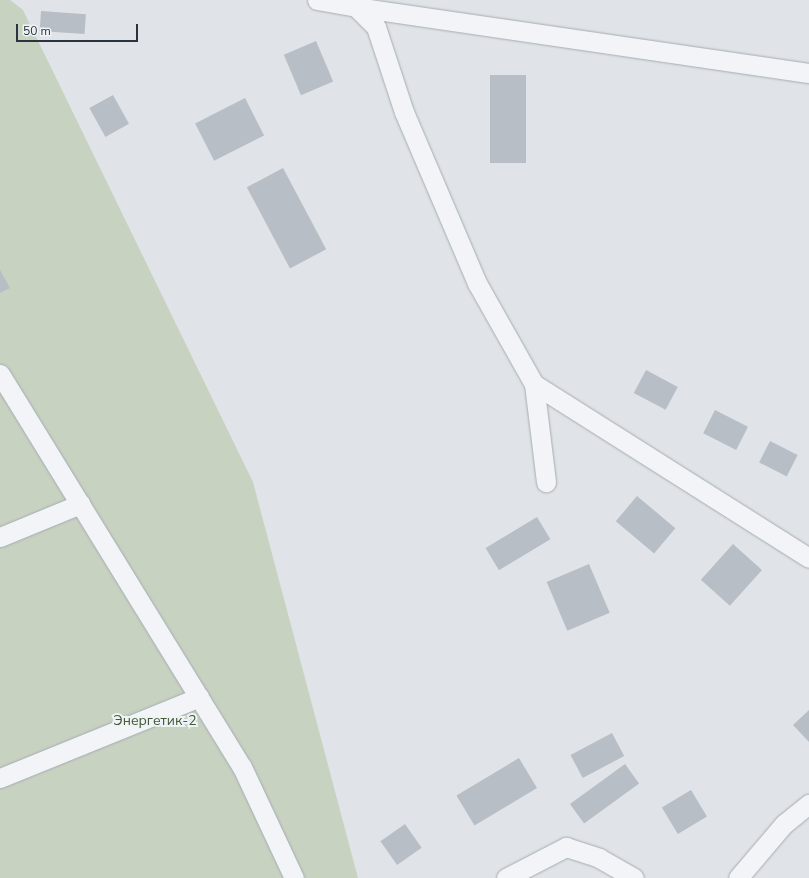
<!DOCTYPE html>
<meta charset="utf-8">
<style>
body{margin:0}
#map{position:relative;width:809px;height:878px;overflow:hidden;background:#e0e4e8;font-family:"Nunito Sans",sans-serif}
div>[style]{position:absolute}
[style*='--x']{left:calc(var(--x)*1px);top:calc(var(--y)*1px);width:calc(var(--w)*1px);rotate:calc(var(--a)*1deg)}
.green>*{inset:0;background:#c8d2c1}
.building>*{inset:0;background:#b7bec5;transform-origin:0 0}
.roads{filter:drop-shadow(0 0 1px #a5acb2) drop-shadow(0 0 1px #a5acb2)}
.minor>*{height:19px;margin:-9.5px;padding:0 9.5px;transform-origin:9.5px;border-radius:9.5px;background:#f2f4f7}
span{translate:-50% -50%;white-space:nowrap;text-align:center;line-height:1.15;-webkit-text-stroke:4px #eff3f6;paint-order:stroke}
.park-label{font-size:14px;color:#425a37}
.scale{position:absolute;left:16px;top:24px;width:122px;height:18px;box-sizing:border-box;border:2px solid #29343f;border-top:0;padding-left:5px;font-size:12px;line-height:14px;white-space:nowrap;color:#29343f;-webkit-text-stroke:3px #eff3f6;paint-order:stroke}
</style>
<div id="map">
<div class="green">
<div style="clip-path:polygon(0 0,10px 0,23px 10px,253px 482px,358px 878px,0 878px)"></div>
</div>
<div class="building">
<div style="left:41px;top:11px;width:45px;height:20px;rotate:4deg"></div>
<div style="left:316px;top:41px;width:44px;height:35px;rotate:67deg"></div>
<div style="left:490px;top:75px;width:36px;height:88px"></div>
<div style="left:113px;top:95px;width:33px;height:27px;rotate:61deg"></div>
<div style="left:245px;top:98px;width:42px;height:56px;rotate:63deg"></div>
<div style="left:283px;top:168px;width:92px;height:41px;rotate:62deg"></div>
<div style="clip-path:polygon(0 270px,10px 288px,0 293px)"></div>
<div style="left:646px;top:370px;width:36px;height:26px;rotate:28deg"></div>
<div style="left:715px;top:410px;width:37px;height:26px;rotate:27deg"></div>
<div style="left:770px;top:441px;width:31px;height:24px;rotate:27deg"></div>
<div style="left:637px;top:496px;width:50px;height:33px;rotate:40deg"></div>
<div style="left:537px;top:517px;width:26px;height:60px;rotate:59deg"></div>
<div style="left:733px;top:544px;width:39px;height:48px;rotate:42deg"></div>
<div style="left:589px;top:564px;width:53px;height:46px;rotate:67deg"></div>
<div style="clip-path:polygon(809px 710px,809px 742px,793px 725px)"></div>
<div style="left:612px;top:733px;width:26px;height:47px;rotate:62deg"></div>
<div style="left:519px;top:758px;width:35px;height:73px;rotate:59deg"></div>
<div style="left:625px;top:764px;width:24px;height:68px;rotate:54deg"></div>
<div style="left:691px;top:790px;width:31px;height:34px;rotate:59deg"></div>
<div style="left:405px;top:824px;width:29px;height:30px;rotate:55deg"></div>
</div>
<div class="roads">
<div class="minor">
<div style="--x:317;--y:0;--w:40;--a:10"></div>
<div style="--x:356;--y:7;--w:28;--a:45"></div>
<div style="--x:376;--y:27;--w:89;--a:71.8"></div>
<div style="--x:404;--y:112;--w:186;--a:66.9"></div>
<div style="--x:477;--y:283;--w:116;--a:60.6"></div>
<div style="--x:534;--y:384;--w:325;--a:32.3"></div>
<div style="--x:356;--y:7;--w:458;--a:8.3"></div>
<div style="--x:0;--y:374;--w:462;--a:58.4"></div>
<div style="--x:242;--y:767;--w:123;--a:64.9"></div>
<div style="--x:534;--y:384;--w:99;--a:83"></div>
<div style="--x:0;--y:537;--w:87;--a:-22.4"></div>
<div style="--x:0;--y:778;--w:215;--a:-22.1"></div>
<div style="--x:506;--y:878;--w:68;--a:-27.3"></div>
<div style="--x:566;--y:847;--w:35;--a:18"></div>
<div style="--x:599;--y:858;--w:40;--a:29.7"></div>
<div style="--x:738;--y:878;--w:71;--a:-49.6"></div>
<div style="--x:784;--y:824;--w:32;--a:-39"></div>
</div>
</div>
<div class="park-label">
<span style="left:155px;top:721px">Энергетик-2</span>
</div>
<div class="scale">50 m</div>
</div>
